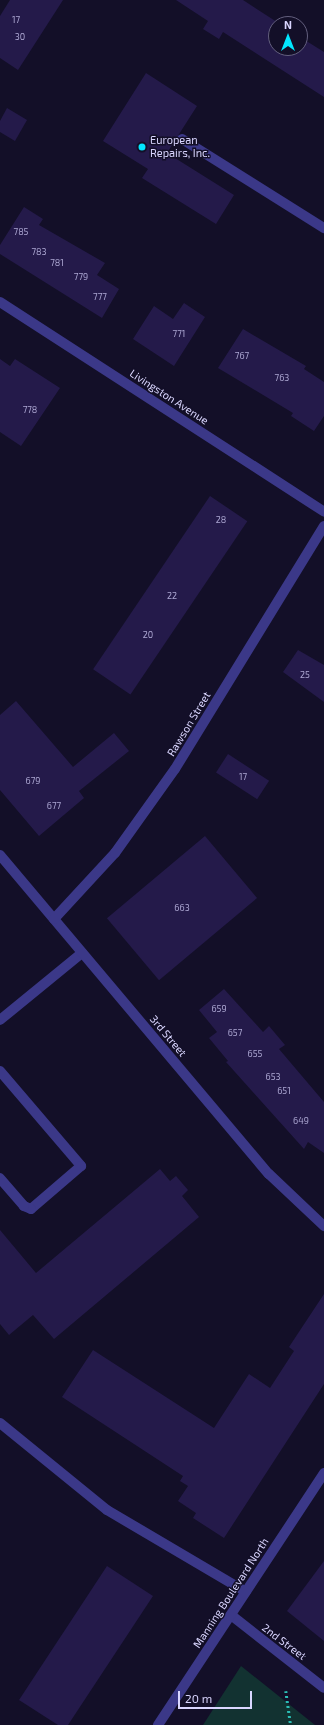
<!DOCTYPE html>
<style>
body{margin:0}
#map{position:relative;width:324px;height:1725px;overflow:hidden;background:#130f28;font-family:"Exo 2",sans-serif}
div>[style]{position:absolute}
[style*='--x']{left:calc(var(--x)*1px);top:calc(var(--y)*1px);width:calc(var(--w)*1px);rotate:calc(var(--a)*1deg)}
.green>*{inset:0;background:#123231}
.building>*{inset:0;background:#241a4a;transform-origin:0 0}
.path>*{height:2.5px;margin-top:-1.25px;transform-origin:0;background:repeating-linear-gradient(90deg,#2bbdb5 0 2px,transparent 0 5px)}
.service>*{height:10px;margin:-5px;padding:0 5px;transform-origin:5px;border-radius:5px;background:#3b3888}
.minor>*{height:10px;margin:-5px;padding:0 5px;transform-origin:5px;border-radius:5px;background:#3b3888}
.tertiary>*{height:10px;margin:-5px;padding:0 5px;transform-origin:5px;border-radius:5px;background:#3b3888}
.dots>*{width:11px;height:11px;translate:-50% -50%;box-sizing:border-box;border:2px solid #130f28;border-radius:50%}
span{translate:-50% -50%;white-space:nowrap;text-align:center;line-height:1.15;-webkit-text-stroke:3px #130f28;paint-order:stroke}
.number-label{font-size:9px;color:#aca7d2}
.number-label span{-webkit-text-stroke-width:0}
.poi-label{font-size:11px;color:#dad6ff}
.left{translate:0 -50%;text-align:left}
.street-label{font-size:11px;color:#dad6ff}
.north{position:absolute;left:268px;top:16px;width:40px;height:40px;box-sizing:border-box;background:#130f28;border:1px solid #635f7e;border-radius:50%;rotate:0deg;font-size:11px;font-weight:700;line-height:16px;text-align:center;color:#dad6ff}
.north::after{content:'';display:block;margin:auto;width:14px;height:18px;background:#02e6ff;clip-path:polygon(50% 0,100% 100%,50% 72%,0 100%)}
.scale{position:absolute;left:178px;top:1691px;width:74px;height:18px;box-sizing:border-box;border:2px solid #dad6ff;border-top:0;padding-left:5px;font-size:12px;line-height:14px;white-space:nowrap;color:#dad6ff;-webkit-text-stroke:3px #130f28;paint-order:stroke}
</style>
<div id="map">
<div class="green">
<div style="clip-path:polygon(241px 1666px,315px 1725px,203px 1725px)"></div>
</div>
<div class="building">
<div style="clip-path:polygon(10px 0,63px 0,18px 70px,0 58px,0 16px)"></div>
<div style="clip-path:polygon(176px 0,243px 0,280px 24px,276px 24px,276px 48px,300px 48px,300px 37px,324px 52px,324px 97px,223px 32px,219px 39px,203px 29px,208px 21px)"></div>
<div style="clip-path:polygon(146px 73px,197px 106px,167px 153px,234px 195px,216px 224px,142px 178px,148px 169px,103px 141px)"></div>
<div style="clip-path:polygon(7px 108px,27px 120px,15px 141px,0 132px,0 121px)"></div>
<div style="clip-path:polygon(24px 207px,43px 219px,39px 225px,105px 263px,97px 275px,119px 289px,102px 318px,0 254px,0 245px)"></div>
<div style="clip-path:polygon(184px 303px,205px 317px,174px 366px,133px 339px,154px 306px,173px 319px)"></div>
<div style="clip-path:polygon(243px 329px,306px 366px,304px 369px,324px 382px,324px 416px,314px 431px,291px 416px,293px 413px,218px 368px)"></div>
<div style="clip-path:polygon(0 359px,10px 366px,15px 359px,60px 388px,21px 446px,0 432px)"></div>
<div style="left:210px;top:496px;width:45px;height:209px;rotate:34deg"></div>
<div style="clip-path:polygon(298px 650px,324px 665px,324px 702px,283px 672px)"></div>
<div style="clip-path:polygon(16px 701px,73px 767px,114px 733px,129px 751px,79px 791px,84px 798px,39px 836px,0 790px,0 715px)"></div>
<div style="left:228px;top:754px;width:49px;height:22px;rotate:33deg"></div>
<div style="left:205px;top:836px;width:81px;height:128px;rotate:50deg"></div>
<div style="clip-path:polygon(224px 989px,263px 1032px,269px 1026px,285px 1045px,279px 1049px,324px 1102px,324px 1153px,308px 1142px,304px 1149px,226px 1062px,228px 1061px,209px 1038px,217px 1032px,199px 1010px)"></div>
<div style="clip-path:polygon(160px 1169px,170px 1181px,176px 1176px,188px 1190px,182px 1196px,199px 1217px,54px 1339px,33px 1315px,9px 1335px,0 1324px,0 1230px,36px 1273px)"></div>
<div style="clip-path:polygon(324px 1294px,324px 1384px,224px 1538px,193px 1518px,196px 1513px,178px 1501px,188px 1486px,180px 1481px,183px 1476px,62px 1397px,93px 1350px,214px 1428px,249px 1374px,270px 1388px,294px 1351px,289px 1347px)"></div>
<div style="clip-path:polygon(324px 1561px,324px 1641px,287px 1611px)"></div>
<div style="clip-path:polygon(107px 1566px,153px 1596px,68px 1725px,58px 1725px,19px 1700px)"></div>
</div>
<div class="path">
<div style="--x:286;--y:1691;--w:34;--a:82"></div>
</div>
<div class="service">
<div style="--x:182;--y:139;--w:168;--a:32.1"></div>
<div style="--x:0;--y:1020;--w:106;--a:-39.3"></div>
<div style="--x:0;--y:1071;--w:125;--a:49.5"></div>
<div style="--x:81;--y:1166;--w:66;--a:139.3"></div>
<div style="--x:31;--y:1209;--w:8;--a:-157"></div>
<div style="--x:24;--y:1206;--w:37;--a:-131"></div>
<div style="--x:0;--y:1423;--w:138;--a:39.1"></div>
<div style="--x:107;--y:1510;--w:161;--a:30.5"></div>
</div>
<div class="minor">
<div style="--x:0;--y:302;--w:386;--a:32.9"></div>
<div style="--x:0;--y:855;--w:417;--a:49.9"></div>
<div style="--x:269;--y:1174;--w:76;--a:43.4"></div>
<div style="--x:54;--y:919;--w:90;--a:-47.3"></div>
<div style="--x:115;--y:853;--w:103;--a:-54.5"></div>
<div style="--x:175;--y:769;--w:285;--a:-58.5"></div>
<div style="--x:231;--y:1615;--w:118;--a:38.1"></div>
</div>
<div class="tertiary">
<div style="--x:158;--y:1725;--w:302;--a:-56.6"></div>
</div>
<div class="dots">
<div style="left:142px;top:147px;background:#02e6ff"></div>
</div>
<div class="number-label">
<span style="left:16px;top:20px">17</span>
<span style="left:20px;top:37px">30</span>
<span style="left:21px;top:232px">785</span>
<span style="left:39px;top:252px">783</span>
<span style="left:57px;top:263px">781</span>
<span style="left:81px;top:277px">779</span>
<span style="left:100px;top:297px">777</span>
<span style="left:179px;top:334px">771</span>
<span style="left:242px;top:356px">767</span>
<span style="left:282px;top:378px">763</span>
<span style="left:30px;top:410px">778</span>
<span style="left:221px;top:520px">28</span>
<span style="left:172px;top:596px">22</span>
<span style="left:148px;top:635px">20</span>
<span style="left:305px;top:675px">25</span>
<span style="left:243px;top:777px">17</span>
<span style="left:33px;top:781px">679</span>
<span style="left:54px;top:806px">677</span>
<span style="left:182px;top:908px">663</span>
<span style="left:219px;top:1009px">659</span>
<span style="left:235px;top:1033px">657</span>
<span style="left:255px;top:1054px">655</span>
<span style="left:273px;top:1077px">653</span>
<span style="left:284px;top:1091px">651</span>
<span style="left:301px;top:1121px">649</span>
</div>
<div class="poi-label">
<span class="left" style="left:150px;top:147px">European<br>Repairs, Inc.</span>
</div>
<div class="street-label">
<span style="left:169px;top:397px;rotate:33deg">Livingston Avenue</span>
<span style="left:189px;top:724px;rotate:-59deg">Rawson Street</span>
<span style="left:168px;top:1036px;rotate:50deg">3rd Street</span>
<span style="left:231px;top:1593px;rotate:-57deg">Manning Boulevard North</span>
<span style="left:284px;top:1642px;rotate:37deg">2nd Street</span>
</div>
<div class="north">N</div>
<div class="scale">20 m</div>
</div>
